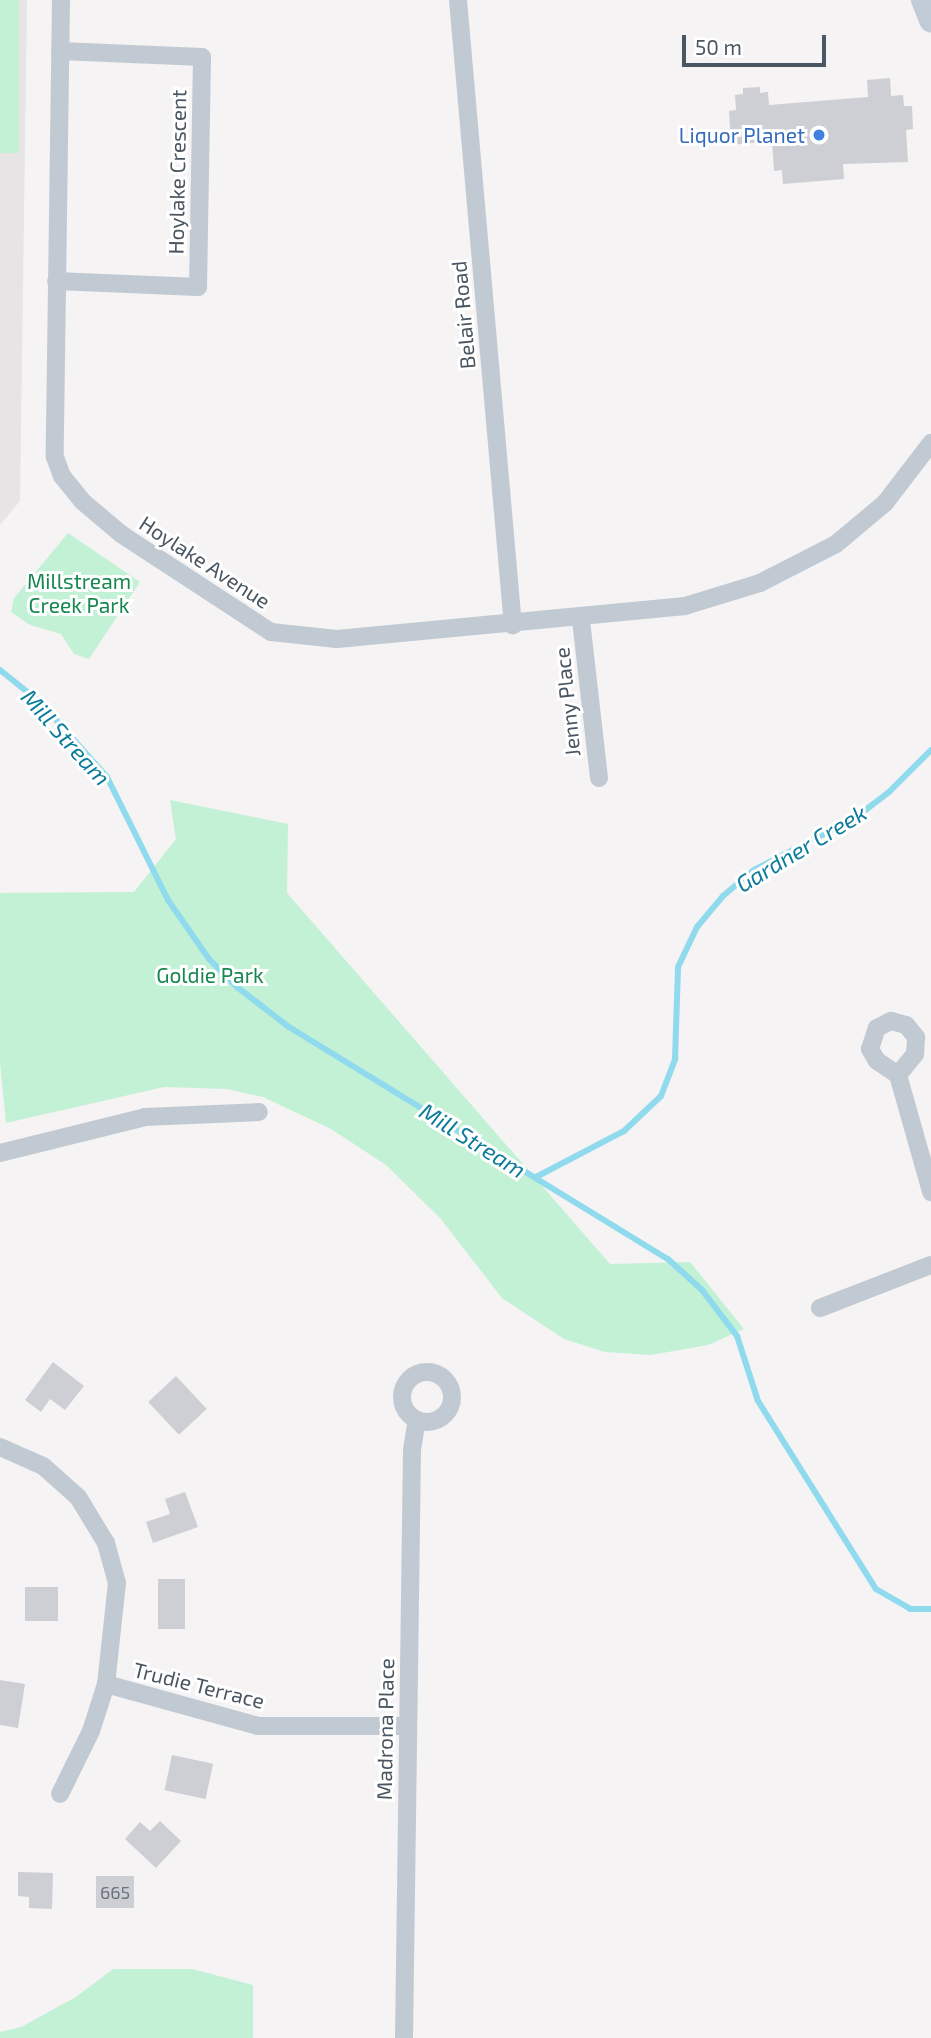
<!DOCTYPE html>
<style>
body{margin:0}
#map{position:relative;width:931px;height:2038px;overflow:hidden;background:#f5f3f3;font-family:"Exo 2",sans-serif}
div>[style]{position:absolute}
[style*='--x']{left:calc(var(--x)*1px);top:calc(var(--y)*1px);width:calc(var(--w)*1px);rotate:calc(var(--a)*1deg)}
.education>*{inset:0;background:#e6e4e5}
.green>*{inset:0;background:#c3f1d5;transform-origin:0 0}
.stream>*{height:6px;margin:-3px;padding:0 3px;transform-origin:3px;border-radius:3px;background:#90daee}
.building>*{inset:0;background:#cdcfd5;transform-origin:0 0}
.street>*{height:18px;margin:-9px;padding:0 9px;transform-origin:9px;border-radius:9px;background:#c1cad2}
.street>.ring{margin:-9px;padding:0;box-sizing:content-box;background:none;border:18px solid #c1cad2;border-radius:50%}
.secondary>*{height:24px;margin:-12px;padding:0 12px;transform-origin:12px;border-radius:12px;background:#c1cbd6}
.dots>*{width:19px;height:19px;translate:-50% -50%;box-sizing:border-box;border:4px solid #fff;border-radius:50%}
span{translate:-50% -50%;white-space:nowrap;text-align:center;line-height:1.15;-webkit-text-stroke:6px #fff;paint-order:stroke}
.number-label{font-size:18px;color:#6b747e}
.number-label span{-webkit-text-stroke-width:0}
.shop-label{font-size:21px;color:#366cbe}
.right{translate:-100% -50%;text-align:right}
.street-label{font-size:21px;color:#4a5661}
.park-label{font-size:21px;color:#17864f}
.water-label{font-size:23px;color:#0c7c9b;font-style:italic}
.scale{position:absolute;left:682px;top:35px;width:144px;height:32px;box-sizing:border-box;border:4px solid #4a5661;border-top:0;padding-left:9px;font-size:21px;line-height:24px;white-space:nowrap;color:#4a5661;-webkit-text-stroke:5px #fff;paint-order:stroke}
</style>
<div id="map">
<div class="education">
<div style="clip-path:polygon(0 0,27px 0,20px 501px,0 525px)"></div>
</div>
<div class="green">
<div style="left:0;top:0;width:19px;height:153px"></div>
<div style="clip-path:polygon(68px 533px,140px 582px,89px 659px,74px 654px,61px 634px,30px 625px,11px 612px,14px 598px)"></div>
<div style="clip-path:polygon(170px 800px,288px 824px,287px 893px,610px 1264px,690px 1262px,744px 1329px,708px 1345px,651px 1355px,605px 1352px,564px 1339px,502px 1298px,440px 1218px,386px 1165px,331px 1129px,263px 1097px,227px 1089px,164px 1087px,6px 1123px,0 1063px,0 893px,134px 892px,176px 839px)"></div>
<div style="clip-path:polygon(113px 1969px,192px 1969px,253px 1985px,253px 2038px,0 2038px,0 2032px,21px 2027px,76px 1997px)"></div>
</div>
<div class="stream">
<div style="--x:0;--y:670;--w:53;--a:38.8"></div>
<div style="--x:41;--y:703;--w:99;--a:48.3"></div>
<div style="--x:107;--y:777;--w:137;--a:63.6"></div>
<div style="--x:168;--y:900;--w:72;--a:55.2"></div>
<div style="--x:209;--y:959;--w:40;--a:45"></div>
<div style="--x:237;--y:987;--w:66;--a:37.6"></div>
<div style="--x:289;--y:1027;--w:444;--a:31.5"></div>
<div style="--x:668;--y:1259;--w:46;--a:42.4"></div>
<div style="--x:702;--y:1290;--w:58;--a:52.7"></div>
<div style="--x:737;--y:1336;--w:68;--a:72.1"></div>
<div style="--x:758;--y:1401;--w:222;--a:57.9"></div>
<div style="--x:876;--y:1589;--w:39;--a:30"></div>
<div style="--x:910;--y:1609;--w:21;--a:0"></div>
<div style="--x:536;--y:1177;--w:99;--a:-27.6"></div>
<div style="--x:624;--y:1131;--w:51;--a:-43.4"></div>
<div style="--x:661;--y:1096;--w:40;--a:-69"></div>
<div style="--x:675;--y:1059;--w:92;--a:-88.1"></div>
<div style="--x:678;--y:967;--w:44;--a:-64.6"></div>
<div style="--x:697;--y:927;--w:40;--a:-50"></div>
<div style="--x:723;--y:896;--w:40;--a:-40"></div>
<div style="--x:754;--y:870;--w:114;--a:-27.2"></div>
<div style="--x:855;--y:818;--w:43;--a:-37.4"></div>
<div style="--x:889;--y:792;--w:59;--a:-45"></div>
</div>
<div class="building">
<div style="clip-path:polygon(890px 78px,891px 96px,903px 95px,904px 106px,912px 106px,913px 129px,906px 130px,908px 162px,843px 164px,844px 179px,783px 184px,782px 170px,774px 171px,772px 141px,731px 145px,729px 111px,736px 110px,735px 95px,743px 94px,743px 88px,760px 87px,760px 93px,768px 92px,769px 105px,868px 97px,867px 80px)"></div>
<div style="clip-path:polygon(53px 1362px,84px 1386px,65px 1410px,50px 1399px,41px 1412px,25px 1400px)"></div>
<div style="left:176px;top:1376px;width:45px;height:38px;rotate:47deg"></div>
<div style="clip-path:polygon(185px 1492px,198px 1527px,153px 1543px,146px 1522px,170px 1514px,165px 1499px)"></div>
<div style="left:158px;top:1579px;width:27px;height:50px"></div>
<div style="left:25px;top:1587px;width:33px;height:34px"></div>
<div style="clip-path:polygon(0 1680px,25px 1684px,18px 1728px,0 1725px)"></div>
<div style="left:172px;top:1755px;width:42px;height:36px;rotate:12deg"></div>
<div style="clip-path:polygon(160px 1821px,181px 1841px,156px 1868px,125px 1839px,140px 1822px,150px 1831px)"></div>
<div style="clip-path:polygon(18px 1872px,53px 1873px,52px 1909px,29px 1908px,29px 1897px,18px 1896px)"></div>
<div style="left:96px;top:1876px;width:38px;height:32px"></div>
</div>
<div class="street">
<div style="--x:61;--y:0;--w:457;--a:90.8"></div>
<div style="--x:55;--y:457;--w:20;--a:70"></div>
<div style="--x:62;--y:476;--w:32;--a:51"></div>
<div style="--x:82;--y:501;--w:51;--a:40.2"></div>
<div style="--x:121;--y:534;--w:179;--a:33.2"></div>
<div style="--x:271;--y:632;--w:66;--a:6.1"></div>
<div style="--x:337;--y:639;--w:350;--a:-5.4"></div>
<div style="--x:685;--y:606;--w:78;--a:-17"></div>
<div style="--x:760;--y:583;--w:85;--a:-27.2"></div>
<div style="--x:836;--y:544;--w:64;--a:-39.9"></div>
<div style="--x:885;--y:503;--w:76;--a:-52.5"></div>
<div style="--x:458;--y:0;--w:628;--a:84.98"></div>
<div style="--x:56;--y:281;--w:142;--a:2.4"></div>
<div style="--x:198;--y:287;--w:230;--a:-89"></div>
<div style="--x:202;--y:57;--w:142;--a:-177.6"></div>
<div style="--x:581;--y:620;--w:159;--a:83.5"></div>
<div style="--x:891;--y:1021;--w:16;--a:15"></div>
<div style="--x:906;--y:1025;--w:16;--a:50"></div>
<div style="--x:916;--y:1037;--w:17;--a:93"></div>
<div style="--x:915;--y:1054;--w:27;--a:129"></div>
<div style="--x:898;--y:1075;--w:25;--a:-146"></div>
<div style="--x:877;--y:1061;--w:14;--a:-120"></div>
<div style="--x:870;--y:1049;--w:22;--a:-72"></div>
<div style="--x:877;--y:1028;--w:16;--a:-27"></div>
<div style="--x:898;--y:1075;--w:122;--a:74.2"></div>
<div style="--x:0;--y:1153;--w:149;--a:-13.9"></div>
<div style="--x:145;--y:1117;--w:114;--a:-2.5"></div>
<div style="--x:820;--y:1308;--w:119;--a:-21.2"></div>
<div class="ring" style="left:402px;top:1372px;width:32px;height:32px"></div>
<div style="--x:0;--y:1447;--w:47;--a:23.8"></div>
<div style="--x:43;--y:1466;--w:47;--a:41.5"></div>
<div style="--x:78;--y:1497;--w:54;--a:58.7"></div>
<div style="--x:106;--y:1543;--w:41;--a:74.6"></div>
<div style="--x:117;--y:1583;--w:102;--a:96.2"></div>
<div style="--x:106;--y:1684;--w:49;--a:107.7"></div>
<div style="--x:91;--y:1731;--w:70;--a:116.2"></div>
<div style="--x:106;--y:1684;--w:158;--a:15.4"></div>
<div style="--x:258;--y:1726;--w:150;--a:0"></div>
<div style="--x:404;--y:2038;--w:588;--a:-89.22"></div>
<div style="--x:412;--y:1450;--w:30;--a:-81"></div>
</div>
<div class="secondary">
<div style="--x:923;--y:0;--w:22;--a:68"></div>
</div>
<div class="dots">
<div style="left:819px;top:135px;background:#3f7fe0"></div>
</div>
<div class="number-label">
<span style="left:115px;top:1892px">665</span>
</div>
<div class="shop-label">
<span class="right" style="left:805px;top:135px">Liquor Planet</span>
</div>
<div class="street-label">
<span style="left:177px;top:172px;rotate:-89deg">Hoylake Crescent</span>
<span style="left:463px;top:315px;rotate:-95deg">Belair Road</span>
<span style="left:205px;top:562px;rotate:33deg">Hoylake Avenue</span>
<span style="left:567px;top:702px;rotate:-96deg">Jenny Place</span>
<span style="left:199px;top:1685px;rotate:14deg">Trudie Terrace</span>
<span style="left:385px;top:1729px;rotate:-89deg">Madrona Place</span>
</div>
<div class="park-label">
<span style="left:79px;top:593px">Millstream<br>Creek Park</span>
<span style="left:210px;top:975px">Goldie Park</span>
</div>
<div class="water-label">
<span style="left:66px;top:737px;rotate:48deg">Mill Stream</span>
<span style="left:801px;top:848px;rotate:-31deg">Gardner Creek</span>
<span style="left:473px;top:1140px;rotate:32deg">Mill Stream</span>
</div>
<div class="scale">50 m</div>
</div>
